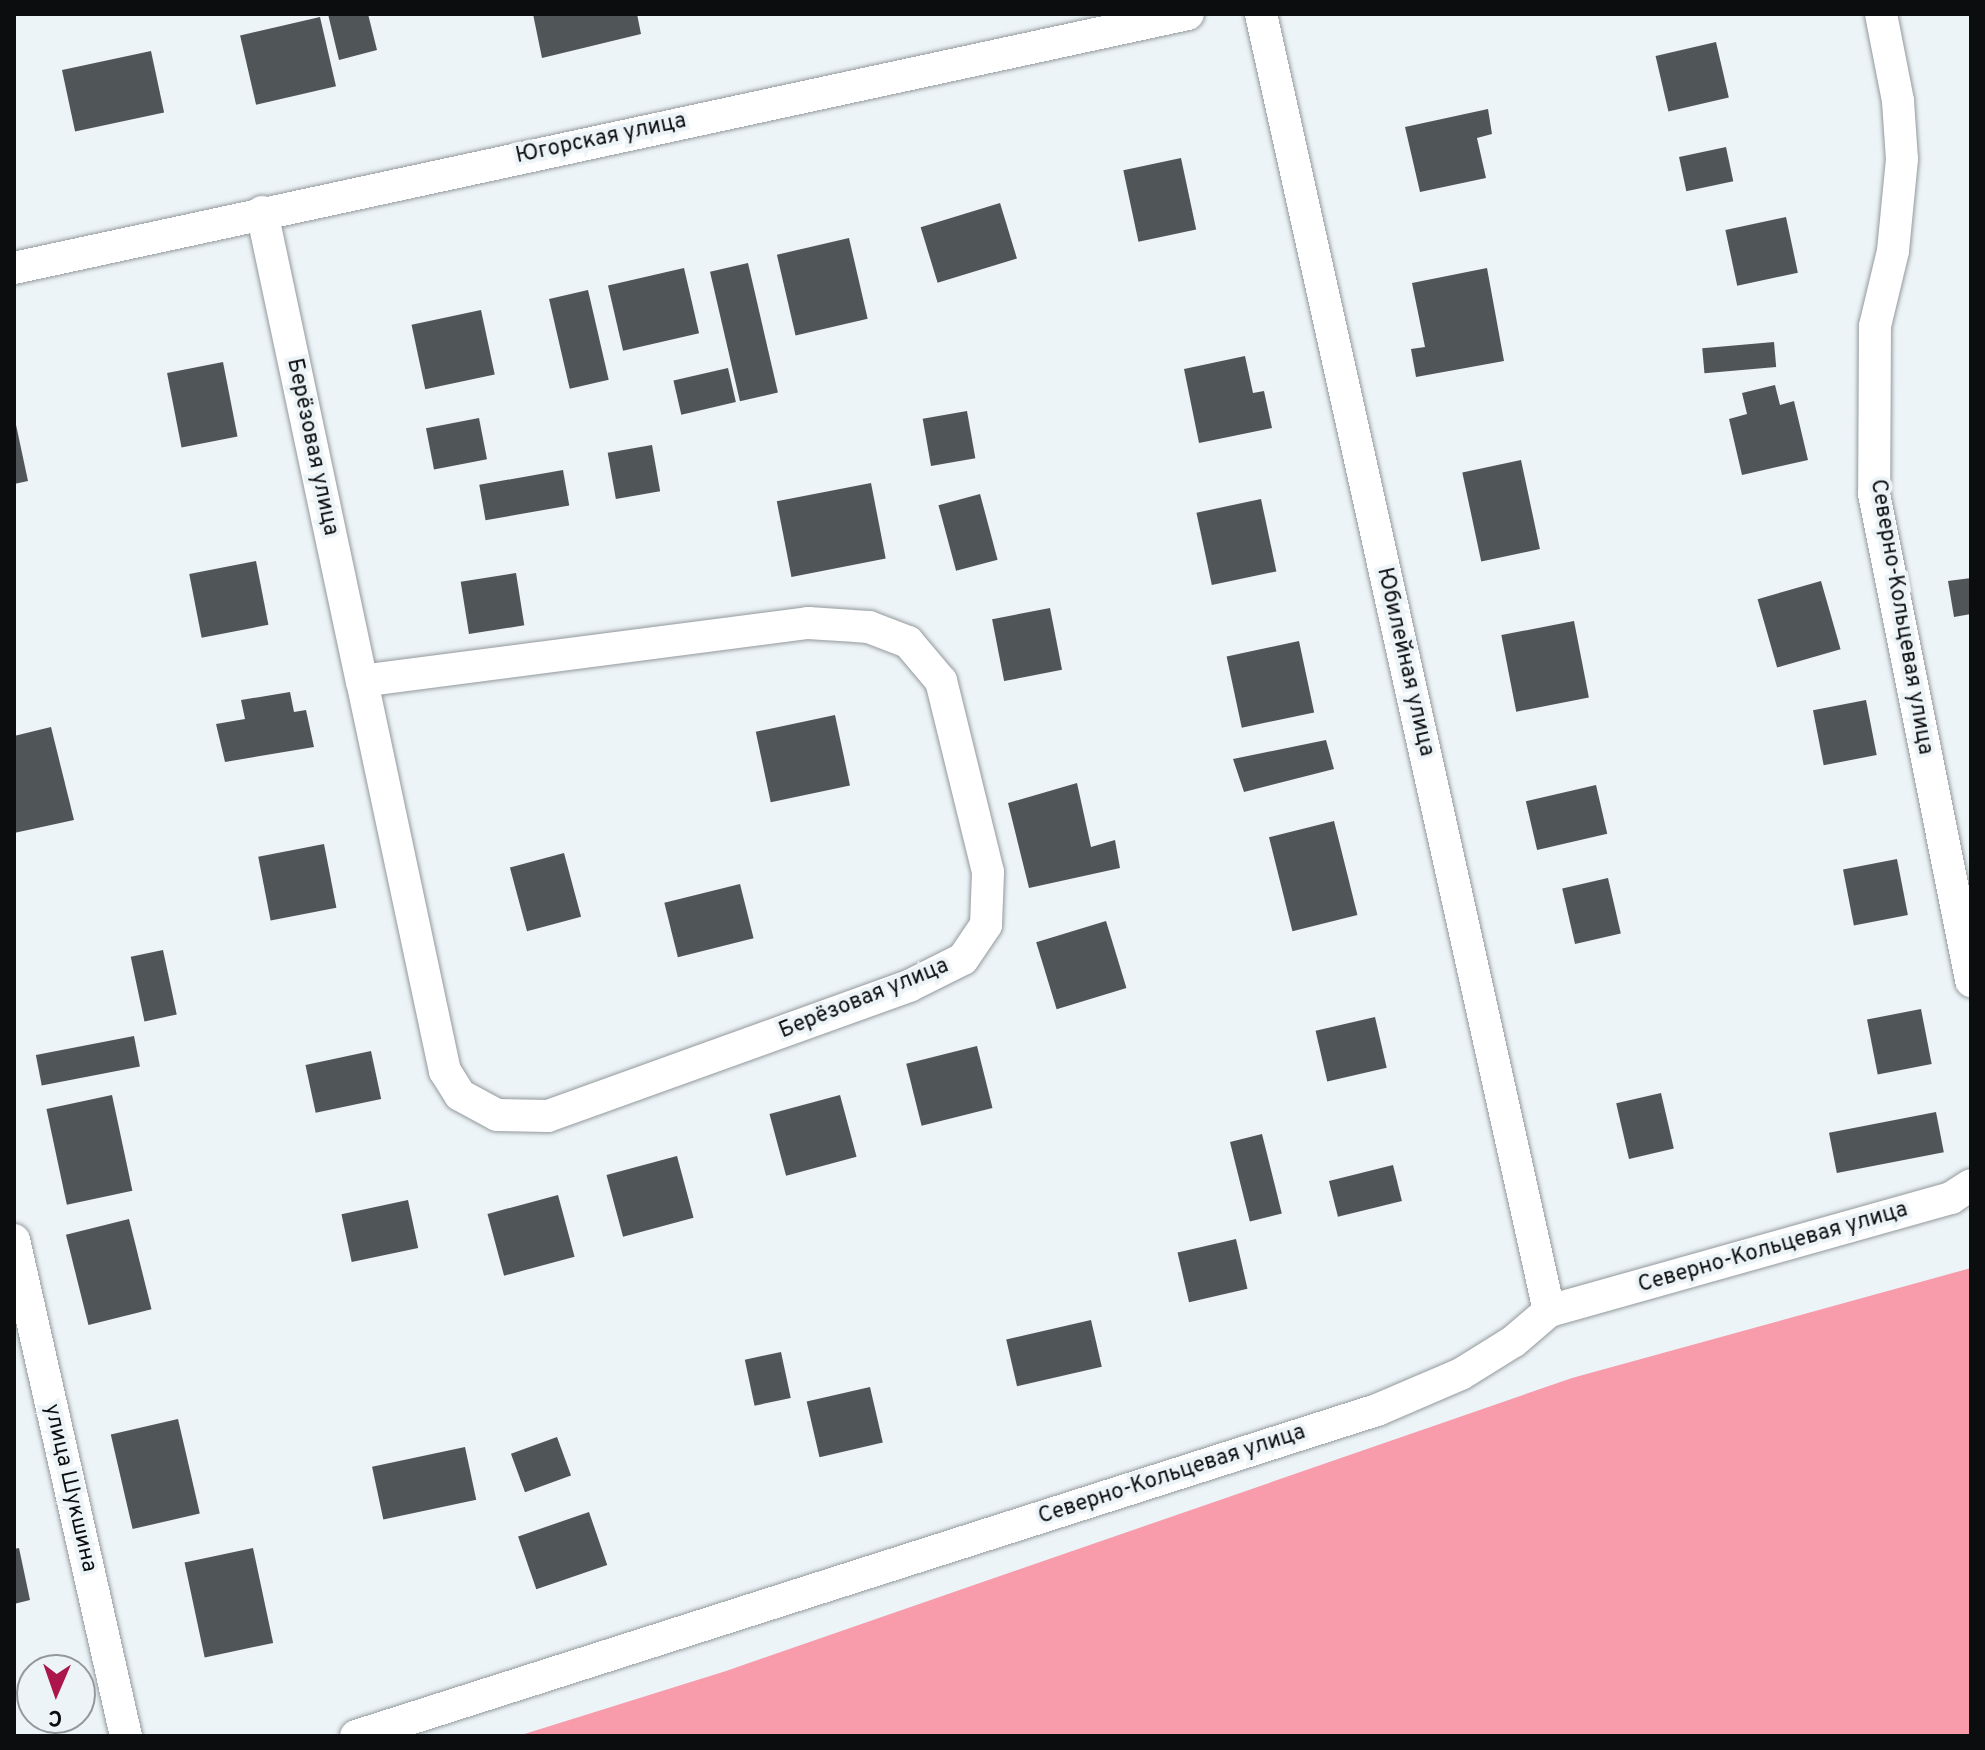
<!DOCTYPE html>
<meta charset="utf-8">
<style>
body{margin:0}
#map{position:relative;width:1985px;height:1750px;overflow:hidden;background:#edf4f7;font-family:Overpass,sans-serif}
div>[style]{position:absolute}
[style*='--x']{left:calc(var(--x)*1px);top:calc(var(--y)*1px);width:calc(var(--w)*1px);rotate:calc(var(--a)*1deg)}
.forest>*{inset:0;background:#f89bab}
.building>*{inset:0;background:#505658;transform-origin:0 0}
.roads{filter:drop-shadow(0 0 2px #93999c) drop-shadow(0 0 2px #93999c)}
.street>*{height:32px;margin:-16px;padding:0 16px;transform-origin:16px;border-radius:16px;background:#fff}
span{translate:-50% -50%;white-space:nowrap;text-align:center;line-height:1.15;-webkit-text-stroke:8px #edf4f7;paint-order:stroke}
.street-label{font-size:22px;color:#0b0d0e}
.frame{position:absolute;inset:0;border:16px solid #0b0d0e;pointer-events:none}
.north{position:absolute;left:16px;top:1654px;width:80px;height:80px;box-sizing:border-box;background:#edf4f7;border:2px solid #93989a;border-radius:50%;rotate:182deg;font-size:22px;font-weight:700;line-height:32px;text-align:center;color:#0b0d0e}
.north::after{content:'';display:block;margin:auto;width:28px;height:36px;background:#ab174a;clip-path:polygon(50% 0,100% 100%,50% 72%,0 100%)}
</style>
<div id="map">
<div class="forest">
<div style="clip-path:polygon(1971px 1268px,1971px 1736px,518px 1736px,726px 1671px,1572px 1378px)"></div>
</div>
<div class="building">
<div style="clip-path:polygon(328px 14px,368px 14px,377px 50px,339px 60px)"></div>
<div style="clip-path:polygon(533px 14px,637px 14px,641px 34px,542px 58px)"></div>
<div style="left:320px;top:17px;width:71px;height:82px;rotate:77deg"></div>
<div style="left:1716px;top:42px;width:57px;height:62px;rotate:77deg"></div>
<div style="left:151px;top:51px;width:63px;height:91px;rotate:78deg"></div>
<div style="clip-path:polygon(1488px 109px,1492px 134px,1477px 138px,1486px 178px,1420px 192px,1405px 127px)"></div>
<div style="left:1726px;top:147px;width:35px;height:48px;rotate:78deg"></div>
<div style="left:1181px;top:158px;width:73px;height:59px;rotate:78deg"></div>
<div style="left:1000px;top:203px;width:58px;height:83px;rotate:73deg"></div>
<div style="left:1786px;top:217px;width:57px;height:62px;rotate:78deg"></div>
<div style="left:849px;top:238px;width:83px;height:74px;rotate:77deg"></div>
<div style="left:748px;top:263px;width:133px;height:39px;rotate:77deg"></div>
<div style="left:684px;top:268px;width:67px;height:78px;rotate:77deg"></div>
<div style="clip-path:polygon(1487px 268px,1504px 361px,1416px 377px,1411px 349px,1425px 347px,1412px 283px)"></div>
<div style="left:588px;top:290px;width:92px;height:40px;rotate:77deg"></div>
<div style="left:481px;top:310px;width:66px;height:71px;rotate:78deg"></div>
<div style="left:1774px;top:342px;width:25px;height:72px;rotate:85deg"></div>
<div style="clip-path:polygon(1245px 356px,1253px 393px,1264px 391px,1272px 428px,1199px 443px,1184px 369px)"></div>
<div style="left:223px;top:362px;width:76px;height:57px;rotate:79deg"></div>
<div style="left:728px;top:368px;width:35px;height:56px;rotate:77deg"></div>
<div style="clip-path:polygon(1775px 385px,1780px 405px,1794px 401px,1808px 460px,1742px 475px,1729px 419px,1747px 414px,1742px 393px)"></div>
<div style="left:967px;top:411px;width:48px;height:45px;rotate:80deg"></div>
<div style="left:479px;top:418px;width:42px;height:54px;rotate:79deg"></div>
<div style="clip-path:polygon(15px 420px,28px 481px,14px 484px,14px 421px)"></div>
<div style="left:652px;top:445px;width:47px;height:45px;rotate:80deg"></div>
<div style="left:1521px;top:460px;width:91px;height:60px;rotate:78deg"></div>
<div style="left:563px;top:470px;width:36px;height:85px;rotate:80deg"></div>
<div style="left:871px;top:483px;width:77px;height:96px;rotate:79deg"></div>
<div style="left:980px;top:494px;width:68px;height:43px;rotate:75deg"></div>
<div style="left:1261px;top:499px;width:74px;height:66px;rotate:78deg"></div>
<div style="left:256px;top:561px;width:65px;height:68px;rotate:79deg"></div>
<div style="left:516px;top:573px;width:53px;height:56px;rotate:81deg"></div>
<div style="clip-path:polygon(1971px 578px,1971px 614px,1954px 617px,1948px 581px)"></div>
<div style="left:1821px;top:581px;width:71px;height:66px;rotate:74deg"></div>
<div style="left:1050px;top:608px;width:63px;height:59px;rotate:79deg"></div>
<div style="left:1574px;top:621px;width:78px;height:74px;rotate:79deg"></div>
<div style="left:1299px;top:641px;width:73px;height:74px;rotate:78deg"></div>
<div style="clip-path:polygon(290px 692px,294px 712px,306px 710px,314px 747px,225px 762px,216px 724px,245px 719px,241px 700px)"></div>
<div style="left:1866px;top:700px;width:56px;height:54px;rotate:79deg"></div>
<div style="left:835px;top:715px;width:72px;height:81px;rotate:78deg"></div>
<div style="clip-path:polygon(51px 727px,74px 820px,14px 833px,14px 736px)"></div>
<div style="clip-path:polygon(1326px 740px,1334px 769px,1244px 792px,1233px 759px)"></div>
<div style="clip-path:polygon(1077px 783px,1091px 847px,1115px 840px,1120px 868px,1029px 888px,1008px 803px)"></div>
<div style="left:1596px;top:785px;width:50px;height:72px;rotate:77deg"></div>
<div style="left:1334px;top:821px;width:97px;height:67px;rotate:76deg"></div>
<div style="left:324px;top:844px;width:65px;height:67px;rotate:79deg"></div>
<div style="left:564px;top:853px;width:66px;height:56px;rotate:75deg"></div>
<div style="left:1897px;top:859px;width:57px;height:55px;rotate:79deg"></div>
<div style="left:1608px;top:878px;width:57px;height:47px;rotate:77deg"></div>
<div style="left:740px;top:884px;width:56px;height:78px;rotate:76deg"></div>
<div style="left:1106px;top:921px;width:70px;height:73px;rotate:73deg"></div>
<div style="left:163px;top:950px;width:66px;height:33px;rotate:78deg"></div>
<div style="left:1921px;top:1009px;width:56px;height:55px;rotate:79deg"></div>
<div style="left:1375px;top:1017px;width:52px;height:61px;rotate:77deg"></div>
<div style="left:134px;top:1036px;width:31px;height:100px;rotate:79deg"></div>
<div style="left:977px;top:1046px;width:64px;height:73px;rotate:76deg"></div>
<div style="left:371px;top:1051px;width:49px;height:67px;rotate:78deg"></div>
<div style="left:1661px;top:1093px;width:57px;height:46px;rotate:77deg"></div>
<div style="left:112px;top:1095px;width:98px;height:67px;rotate:78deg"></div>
<div style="left:840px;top:1095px;width:64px;height:73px;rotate:75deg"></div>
<div style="left:1936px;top:1112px;width:41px;height:109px;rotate:79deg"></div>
<div style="left:1262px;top:1134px;width:82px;height:33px;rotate:76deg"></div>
<div style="left:677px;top:1156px;width:64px;height:73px;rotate:75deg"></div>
<div style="left:1393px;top:1165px;width:37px;height:66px;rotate:76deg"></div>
<div style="left:558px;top:1195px;width:64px;height:73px;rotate:75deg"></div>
<div style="left:408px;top:1200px;width:49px;height:68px;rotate:78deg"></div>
<div style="left:129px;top:1219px;width:93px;height:65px;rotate:76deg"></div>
<div style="left:1236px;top:1239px;width:51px;height:60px;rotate:77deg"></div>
<div style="left:1091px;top:1320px;width:48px;height:87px;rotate:77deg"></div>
<div style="left:781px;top:1352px;width:47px;height:37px;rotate:78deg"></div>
<div style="left:870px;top:1387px;width:57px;height:65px;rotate:77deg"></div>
<div style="left:178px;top:1419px;width:97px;height:69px;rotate:77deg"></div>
<div style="left:557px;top:1437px;width:41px;height:49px;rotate:70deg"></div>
<div style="left:465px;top:1447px;width:54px;height:95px;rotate:78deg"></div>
<div style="left:589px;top:1512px;width:56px;height:75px;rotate:71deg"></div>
<div style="clip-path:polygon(19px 1548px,30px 1600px,14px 1604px,14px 1549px)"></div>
<div style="left:253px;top:1548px;width:97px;height:70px;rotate:78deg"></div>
</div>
<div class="roads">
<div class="street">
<div style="--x:1261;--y:14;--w:1329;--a:77.48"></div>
<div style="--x:1881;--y:14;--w:89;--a:78.9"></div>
<div style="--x:1898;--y:101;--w:58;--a:86.1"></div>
<div style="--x:1902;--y:159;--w:92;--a:95.6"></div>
<div style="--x:1893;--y:251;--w:77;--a:103.5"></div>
<div style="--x:1875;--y:326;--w:168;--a:90.3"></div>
<div style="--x:1874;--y:494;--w:497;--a:78.7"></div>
<div style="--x:262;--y:212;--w:480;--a:78"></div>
<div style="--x:362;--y:681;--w:399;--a:78"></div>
<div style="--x:445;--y:1071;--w:28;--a:58"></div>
<div style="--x:460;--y:1095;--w:42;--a:28.4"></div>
<div style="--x:497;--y:1115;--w:51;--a:1.1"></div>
<div style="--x:548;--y:1116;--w:384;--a:-19.8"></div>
<div style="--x:909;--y:986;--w:60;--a:-26.6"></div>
<div style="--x:963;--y:959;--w:41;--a:-55.9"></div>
<div style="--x:986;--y:925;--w:53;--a:-87.8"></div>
<div style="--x:988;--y:872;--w:197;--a:-103.8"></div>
<div style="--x:941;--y:681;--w:51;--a:-130.2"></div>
<div style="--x:908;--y:642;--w:42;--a:-159"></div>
<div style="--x:869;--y:627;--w:61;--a:-176.2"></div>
<div style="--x:808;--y:623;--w:450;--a:172.6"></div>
<div style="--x:14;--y:268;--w:1201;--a:-12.21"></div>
<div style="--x:14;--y:1240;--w:508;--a:77.28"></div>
<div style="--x:356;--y:1736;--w:1072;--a:-17.71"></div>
<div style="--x:1377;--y:1410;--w:91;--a:-23.2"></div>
<div style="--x:1461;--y:1374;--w:62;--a:-31.9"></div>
<div style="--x:1514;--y:1341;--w:46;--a:-40.6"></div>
<div style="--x:1549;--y:1311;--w:418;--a:-15.7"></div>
<div style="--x:1951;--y:1198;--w:24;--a:-33"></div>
</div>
</div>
<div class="street-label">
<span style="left:601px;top:139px;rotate:-12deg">Югорская улица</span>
<span style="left:312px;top:447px;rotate:78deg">Берёзовая улица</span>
<span style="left:1901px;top:617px;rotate:80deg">Северно-Кольцевая улица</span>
<span style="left:1405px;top:662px;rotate:77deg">Юбилейная улица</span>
<span style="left:864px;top:999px;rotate:-22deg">Берёзовая улица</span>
<span style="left:1773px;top:1248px;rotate:-16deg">Северно-Кольцевая улица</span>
<span style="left:1172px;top:1475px;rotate:-18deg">Северно-Кольцевая улица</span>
<span style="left:70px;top:1488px;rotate:77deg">улица Шукшина</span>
</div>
<div class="frame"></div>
<div class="north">С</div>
</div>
